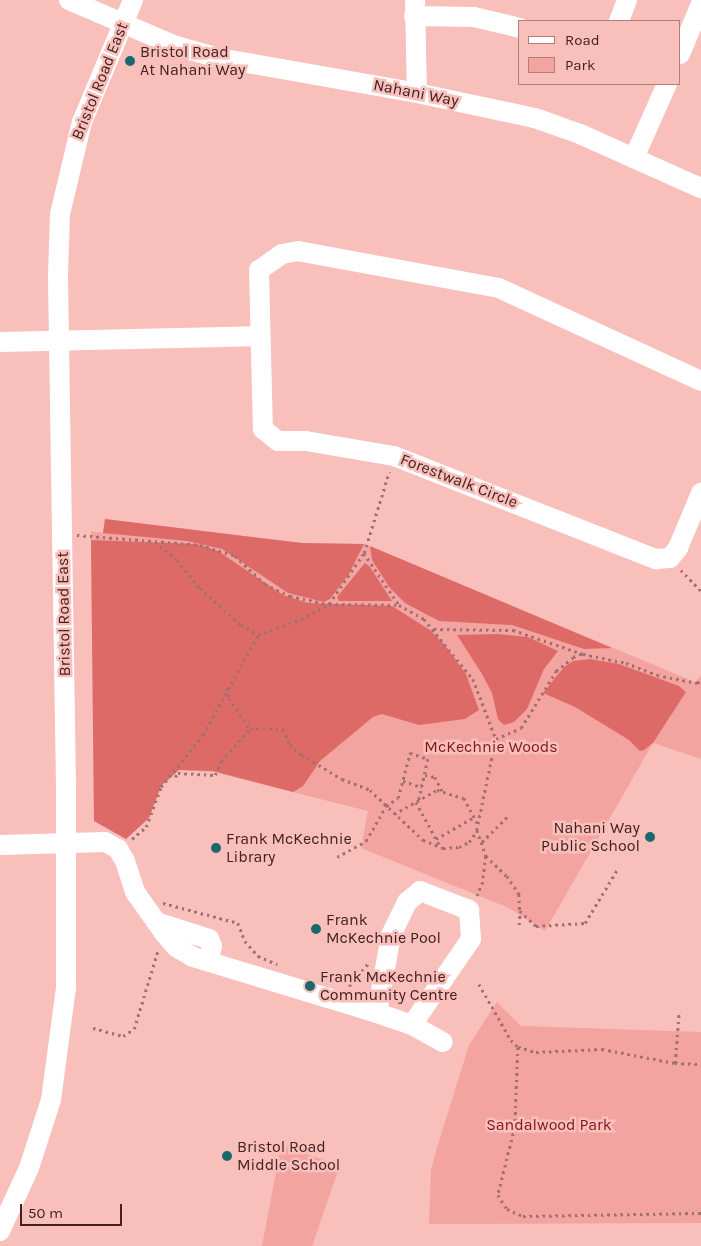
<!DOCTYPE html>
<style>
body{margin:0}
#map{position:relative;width:701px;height:1246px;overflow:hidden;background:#f8bfbb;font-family:Karla,sans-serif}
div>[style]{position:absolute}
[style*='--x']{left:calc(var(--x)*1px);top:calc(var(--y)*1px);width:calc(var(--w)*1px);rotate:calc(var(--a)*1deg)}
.green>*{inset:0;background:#f3a4a0}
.forest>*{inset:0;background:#de6a68}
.path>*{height:2.5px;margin-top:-1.25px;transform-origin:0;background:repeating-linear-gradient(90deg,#9f706e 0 2.5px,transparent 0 6.5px)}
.minor>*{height:20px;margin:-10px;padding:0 10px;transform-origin:10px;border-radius:10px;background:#fff}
.dots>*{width:14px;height:14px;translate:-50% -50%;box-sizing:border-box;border:2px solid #f8bfbb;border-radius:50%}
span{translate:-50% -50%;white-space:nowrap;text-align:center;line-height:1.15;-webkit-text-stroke:5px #f8bfbb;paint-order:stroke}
.poi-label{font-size:16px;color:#44201f}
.left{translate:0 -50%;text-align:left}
.right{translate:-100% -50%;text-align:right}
.street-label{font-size:16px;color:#44201f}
.park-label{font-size:16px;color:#81161f}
.legend{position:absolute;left:518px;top:20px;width:162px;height:65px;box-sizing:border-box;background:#f8bfbb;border:1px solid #b07f7d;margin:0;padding:6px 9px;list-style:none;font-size:15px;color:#44201f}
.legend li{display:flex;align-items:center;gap:10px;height:25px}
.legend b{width:25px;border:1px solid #b07f7d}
.scale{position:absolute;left:20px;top:1204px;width:102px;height:22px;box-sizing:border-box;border:2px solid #44201f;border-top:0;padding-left:6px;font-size:15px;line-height:18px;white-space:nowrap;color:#44201f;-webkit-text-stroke:4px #f8bfbb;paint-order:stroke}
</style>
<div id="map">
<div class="green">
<div style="clip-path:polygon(105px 519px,302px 543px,364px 544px,695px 682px,701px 676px,701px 759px,653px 743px,545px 931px,509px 908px,361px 848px,368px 811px,213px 772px,179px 770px,169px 777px,161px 786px,149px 818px,126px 839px,94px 821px,91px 540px,91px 531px,103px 533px)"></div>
<div style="clip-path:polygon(497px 1002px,521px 1026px,701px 1032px,701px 1223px,429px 1224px,431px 1170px,436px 1151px,469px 1045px)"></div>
<div style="clip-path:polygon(281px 1146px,340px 1165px,312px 1246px,262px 1246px)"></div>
</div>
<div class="forest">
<div style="clip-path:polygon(105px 519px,302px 543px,364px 544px,349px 574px,330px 599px,324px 602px,288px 593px,222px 549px,187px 541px,103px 533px)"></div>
<div style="clip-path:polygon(91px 540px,197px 544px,218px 551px,283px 595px,308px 603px,392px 606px,430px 630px,444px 644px,466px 674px,479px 710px,465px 719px,419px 725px,382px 714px,373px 717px,320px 761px,303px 786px,293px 792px,213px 771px,179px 770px,161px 786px,149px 818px,126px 839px,94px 821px)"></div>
<div style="clip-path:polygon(370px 546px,612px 648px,584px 649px,512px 625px,439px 621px,405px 603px,390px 588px,372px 560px)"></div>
<div style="clip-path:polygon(365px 563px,370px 567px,392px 601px,339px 601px,337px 597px)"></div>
<div style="clip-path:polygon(499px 634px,528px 637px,558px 651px,544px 669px,527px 709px,514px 722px,504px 725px,498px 719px,492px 693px,482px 674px,457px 635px)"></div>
<div style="clip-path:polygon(590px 659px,619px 664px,679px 686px,686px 692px,653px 743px,644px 750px,640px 751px,629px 740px,575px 707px,543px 693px,564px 667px,573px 661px)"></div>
</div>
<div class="path">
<div style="--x:77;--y:535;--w:123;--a:4.6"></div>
<div style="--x:200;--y:545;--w:37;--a:17"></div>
<div style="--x:235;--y:556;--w:41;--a:43"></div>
<div style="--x:265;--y:584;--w:28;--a:26"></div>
<div style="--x:290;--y:596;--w:40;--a:12"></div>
<div style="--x:329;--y:604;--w:70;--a:0.8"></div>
<div style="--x:399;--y:605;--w:29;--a:29"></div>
<div style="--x:424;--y:619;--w:77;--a:50.8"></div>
<div style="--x:473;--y:679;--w:64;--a:69"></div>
<div style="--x:496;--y:739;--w:93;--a:101.8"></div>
<div style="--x:477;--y:830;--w:28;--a:71"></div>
<div style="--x:486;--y:856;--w:26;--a:97"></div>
<div style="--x:483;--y:882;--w:15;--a:113"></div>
<div style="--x:155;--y:542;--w:28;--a:39"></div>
<div style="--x:177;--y:560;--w:36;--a:51"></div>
<div style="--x:200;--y:588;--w:55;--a:42.1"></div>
<div style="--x:241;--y:625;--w:20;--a:30"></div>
<div style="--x:258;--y:635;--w:46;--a:-20.4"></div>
<div style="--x:301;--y:619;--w:32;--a:-28"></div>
<div style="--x:329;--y:604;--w:62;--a:-55.5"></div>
<div style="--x:364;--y:553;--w:85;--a:-72.8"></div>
<div style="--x:364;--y:553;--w:63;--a:56.1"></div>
<div style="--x:681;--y:570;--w:29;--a:46"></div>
<div style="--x:434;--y:629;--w:79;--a:0.7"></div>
<div style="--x:513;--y:630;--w:74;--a:18.9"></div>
<div style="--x:583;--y:654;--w:44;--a:11.8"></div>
<div style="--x:626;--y:663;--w:33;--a:21"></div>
<div style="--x:657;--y:675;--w:41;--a:11.3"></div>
<div style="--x:697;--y:683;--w:5;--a:-37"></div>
<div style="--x:227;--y:688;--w:10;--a:79"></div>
<div style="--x:229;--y:698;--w:37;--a:56"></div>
<div style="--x:250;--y:729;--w:33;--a:0"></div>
<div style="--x:283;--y:729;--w:17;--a:65"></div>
<div style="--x:290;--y:744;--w:16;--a:43"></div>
<div style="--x:302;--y:755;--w:47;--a:31"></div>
<div style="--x:342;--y:779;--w:30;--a:21"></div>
<div style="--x:370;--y:790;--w:73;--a:43.3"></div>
<div style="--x:423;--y:840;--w:22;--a:22"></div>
<div style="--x:443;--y:848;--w:16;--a:-4"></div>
<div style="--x:459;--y:847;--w:11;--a:-27"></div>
<div style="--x:469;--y:842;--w:14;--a:-54"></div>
<div style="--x:496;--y:739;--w:27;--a:-24"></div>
<div style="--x:521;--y:728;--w:67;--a:-58.4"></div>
<div style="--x:556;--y:671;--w:22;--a:-39"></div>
<div style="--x:573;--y:657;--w:9;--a:-21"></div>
<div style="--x:425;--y:775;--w:10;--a:11"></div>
<div style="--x:435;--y:777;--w:16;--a:63"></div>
<div style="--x:175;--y:777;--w:5;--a:-53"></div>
<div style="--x:178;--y:773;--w:37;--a:3"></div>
<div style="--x:215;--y:775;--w:15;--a:-67"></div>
<div style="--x:221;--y:761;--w:43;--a:-47.8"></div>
<div style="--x:403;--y:781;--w:20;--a:18"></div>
<div style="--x:416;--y:802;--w:50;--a:61.4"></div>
<div style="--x:394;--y:814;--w:49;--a:-29.2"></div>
<div style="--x:437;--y:790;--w:28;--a:17"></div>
<div style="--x:464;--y:798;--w:30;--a:62"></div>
<div style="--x:132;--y:839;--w:18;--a:-41"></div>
<div style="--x:146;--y:827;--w:43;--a:-69.4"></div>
<div style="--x:161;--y:787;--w:67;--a:-51.1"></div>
<div style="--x:203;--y:735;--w:114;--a:-61.2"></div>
<div style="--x:436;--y:839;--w:44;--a:-30.1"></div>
<div style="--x:482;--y:842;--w:37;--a:-45"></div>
<div style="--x:486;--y:856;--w:29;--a:44"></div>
<div style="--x:507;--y:876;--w:22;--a:56"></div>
<div style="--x:519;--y:894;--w:17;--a:87"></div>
<div style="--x:337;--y:857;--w:33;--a:-29"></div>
<div style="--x:366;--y:841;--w:40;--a:-60.3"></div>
<div style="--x:386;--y:806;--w:14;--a:-34"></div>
<div style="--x:398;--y:798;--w:47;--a:-75.1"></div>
<div style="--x:410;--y:753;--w:19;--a:18"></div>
<div style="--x:428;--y:759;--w:42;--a:102.4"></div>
<div style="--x:163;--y:903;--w:78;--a:14.9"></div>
<div style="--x:238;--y:923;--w:19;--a:69"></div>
<div style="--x:245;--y:941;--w:20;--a:49"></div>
<div style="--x:258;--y:956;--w:21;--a:23"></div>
<div style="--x:519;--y:925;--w:14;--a:-86"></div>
<div style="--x:520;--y:911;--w:22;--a:43"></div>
<div style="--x:536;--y:926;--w:49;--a:-3.5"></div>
<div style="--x:585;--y:923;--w:62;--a:-58.9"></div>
<div style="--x:479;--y:984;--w:64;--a:60.3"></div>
<div style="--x:511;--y:1040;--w:10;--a:45"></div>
<div style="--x:518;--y:1047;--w:19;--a:16"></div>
<div style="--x:536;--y:1052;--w:66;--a:-2.6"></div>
<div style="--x:602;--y:1049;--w:74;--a:10.9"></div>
<div style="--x:675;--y:1063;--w:26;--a:2"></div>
<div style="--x:349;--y:986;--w:31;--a:-50"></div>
<div style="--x:93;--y:1028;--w:31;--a:15"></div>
<div style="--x:123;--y:1036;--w:13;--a:-32"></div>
<div style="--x:134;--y:1029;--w:83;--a:-73.1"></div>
<div style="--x:518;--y:1047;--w:80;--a:92.1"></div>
<div style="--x:515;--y:1127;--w:70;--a:104"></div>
<div style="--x:498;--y:1195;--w:17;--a:57"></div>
<div style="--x:507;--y:1209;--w:17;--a:24"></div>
<div style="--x:523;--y:1216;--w:178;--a:-1"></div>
<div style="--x:675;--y:1063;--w:52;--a:-85.6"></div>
</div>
<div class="minor">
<div style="--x:69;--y:0;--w:116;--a:23.3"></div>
<div style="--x:176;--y:46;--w:45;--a:15.6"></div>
<div style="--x:219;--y:58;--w:201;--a:10"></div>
<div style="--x:417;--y:93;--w:121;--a:12"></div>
<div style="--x:535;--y:118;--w:48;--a:19.6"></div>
<div style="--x:580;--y:134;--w:133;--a:24.1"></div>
<div style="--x:415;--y:0;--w:93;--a:88.8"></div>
<div style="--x:414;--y:16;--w:60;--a:1"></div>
<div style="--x:474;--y:17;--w:47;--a:13.4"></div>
<div style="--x:619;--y:21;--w:22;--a:-69"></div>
<div style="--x:680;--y:54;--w:54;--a:-67.2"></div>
<div style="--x:634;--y:158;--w:81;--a:-66"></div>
<div style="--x:0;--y:342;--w:260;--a:-1.3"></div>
<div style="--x:701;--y:381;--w:222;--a:-155.3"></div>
<div style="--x:499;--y:288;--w:204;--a:-169.6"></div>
<div style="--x:298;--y:251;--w:16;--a:169"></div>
<div style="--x:282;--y:254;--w:28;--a:145"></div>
<div style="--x:259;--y:270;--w:159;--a:88.6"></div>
<div style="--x:263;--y:429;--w:19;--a:39"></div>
<div style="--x:278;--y:441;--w:28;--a:0"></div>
<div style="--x:306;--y:441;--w:89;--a:9.7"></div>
<div style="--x:394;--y:456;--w:282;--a:21.5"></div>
<div style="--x:656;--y:559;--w:14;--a:-4"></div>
<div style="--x:670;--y:558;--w:13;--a:-51"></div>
<div style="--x:678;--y:548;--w:60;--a:-67.3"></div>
<div style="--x:0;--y:845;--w:105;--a:-1.6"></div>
<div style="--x:105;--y:842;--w:15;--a:28"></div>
<div style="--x:118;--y:849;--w:14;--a:60"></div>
<div style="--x:125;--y:861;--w:33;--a:72"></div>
<div style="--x:135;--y:892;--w:50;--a:54.7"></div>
<div style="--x:164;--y:933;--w:18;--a:49"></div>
<div style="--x:176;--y:947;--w:20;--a:30"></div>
<div style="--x:193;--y:957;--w:192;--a:16.9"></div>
<div style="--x:377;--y:1013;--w:37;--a:19"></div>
<div style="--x:412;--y:1025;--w:35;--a:29"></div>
<div style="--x:156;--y:922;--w:56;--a:17.8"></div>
<div style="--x:209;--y:939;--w:8;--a:67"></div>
<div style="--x:212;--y:946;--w:16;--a:104"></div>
<div style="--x:377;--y:1013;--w:79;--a:-79.8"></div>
<div style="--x:391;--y:935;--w:37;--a:-64"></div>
<div style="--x:407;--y:902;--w:17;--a:-40"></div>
<div style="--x:420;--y:891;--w:53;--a:21.2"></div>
<div style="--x:469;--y:910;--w:29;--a:86"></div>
<div style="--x:471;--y:939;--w:104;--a:124.5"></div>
<div style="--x:0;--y:1231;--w:69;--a:-65.3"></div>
<div style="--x:29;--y:1168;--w:71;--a:-72.1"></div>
<div style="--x:51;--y:1100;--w:114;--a:-82.4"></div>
<div style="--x:66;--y:987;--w:200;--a:-90"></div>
<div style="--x:66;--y:787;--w:511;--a:-90.9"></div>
<div style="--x:58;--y:276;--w:62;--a:-88.2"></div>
<div style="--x:60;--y:214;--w:95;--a:-76.6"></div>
<div style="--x:82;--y:122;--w:132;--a:-67.3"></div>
</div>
<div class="dots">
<div style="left:130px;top:61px;background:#1a676d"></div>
<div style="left:650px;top:837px;background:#1a676d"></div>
<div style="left:216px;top:848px;background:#1a676d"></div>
<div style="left:316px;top:929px;background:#1a676d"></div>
<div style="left:310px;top:986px;background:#1a676d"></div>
<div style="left:227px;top:1156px;background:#1a676d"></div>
</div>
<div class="poi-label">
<span class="left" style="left:140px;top:61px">Bristol Road<br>At Nahani Way</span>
<span class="right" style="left:640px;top:837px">Nahani Way<br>Public School</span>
<span class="left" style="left:226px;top:848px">Frank McKechnie<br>Library</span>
<span class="left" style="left:326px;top:929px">Frank<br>McKechnie Pool</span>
<span class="left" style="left:320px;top:986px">Frank McKechnie<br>Community Centre</span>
<span class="left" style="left:237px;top:1156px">Bristol Road<br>Middle School</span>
</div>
<div class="street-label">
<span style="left:100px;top:81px;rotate:-68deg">Bristol Road East</span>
<span style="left:416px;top:93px;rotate:11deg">Nahani Way</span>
<span style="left:459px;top:481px;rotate:21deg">Forestwalk Circle</span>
<span style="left:64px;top:614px;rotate:-91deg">Bristol Road East</span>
</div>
<div class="park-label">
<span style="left:491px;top:747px">McKechnie Woods</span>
<span style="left:549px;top:1125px">Sandalwood Park</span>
</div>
<ul class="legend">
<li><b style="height:6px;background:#fff"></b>Road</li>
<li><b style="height:14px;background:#f3a4a0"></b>Park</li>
</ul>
<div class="scale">50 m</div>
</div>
